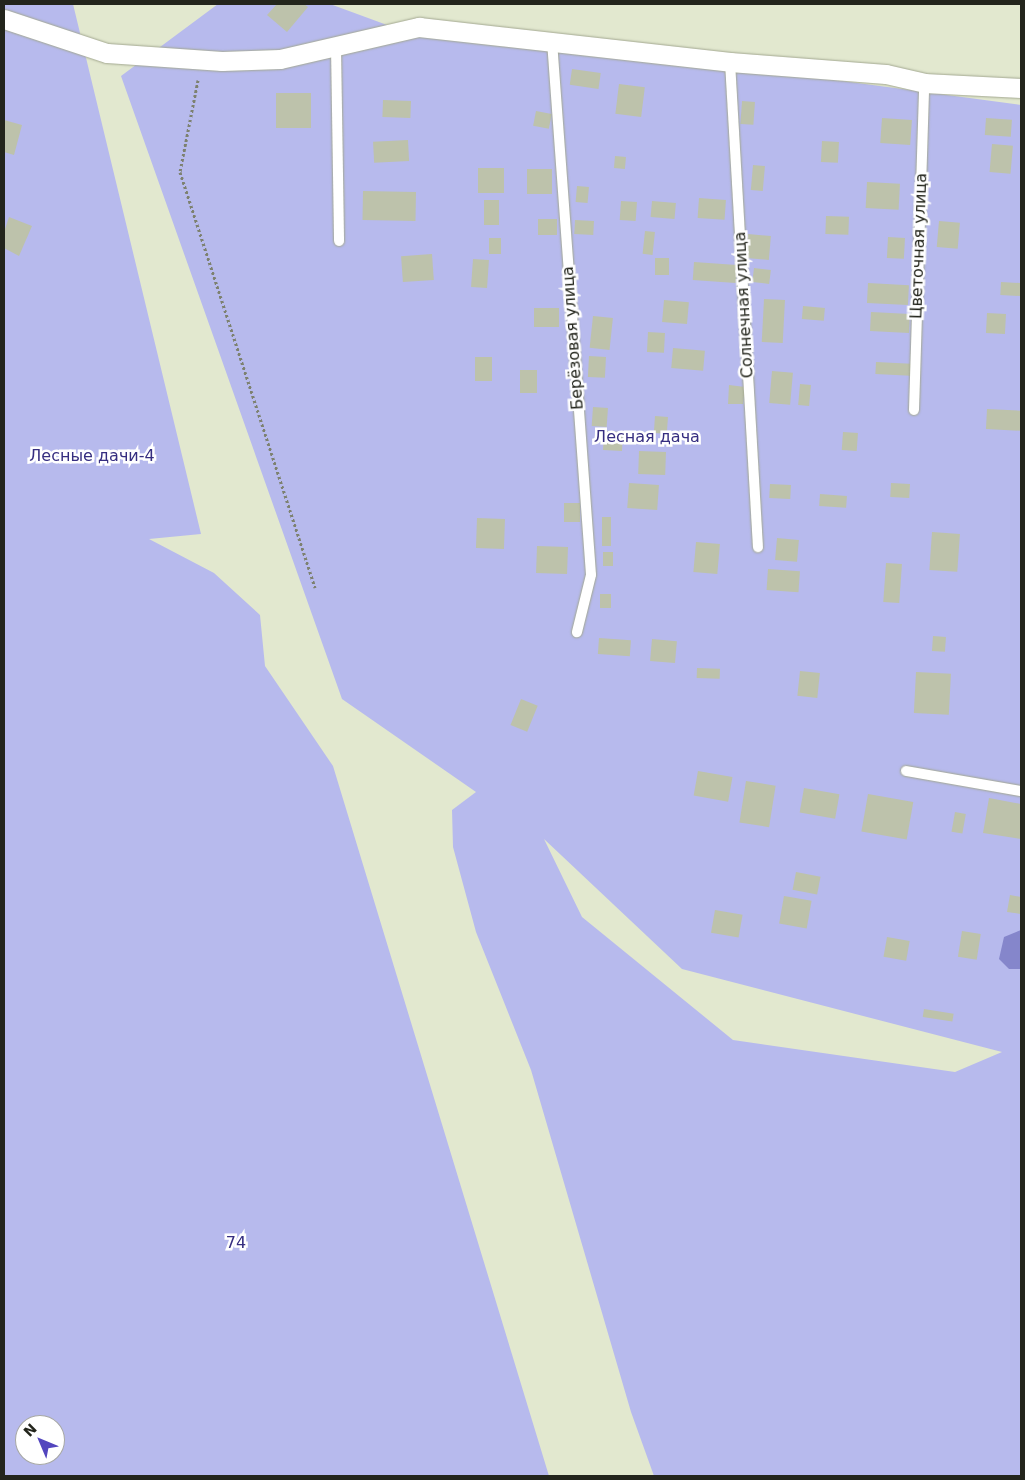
<!DOCTYPE html>
<meta charset="utf-8">
<style>
body{margin:0}
#map{position:relative;width:1025px;height:1480px;overflow:hidden;background:#e2e8cf;font-family:"DejaVu Sans",sans-serif}
div>[style]{position:absolute}
[style*='--x']{left:calc(var(--x)*1px);top:calc(var(--y)*1px);width:calc(var(--w)*1px);rotate:calc(var(--a)*1deg)}
.green>*{inset:0;background:#b7baed}
.water>*{inset:0;background:#8586cb}
.building>*{inset:0;background:#bdc2ab;transform-origin:0 0}
.path>*{height:3px;margin-top:-1.5px;transform-origin:0;background:repeating-linear-gradient(90deg,#7d8170 0 2.5px,transparent 0 5px)}
.roads{filter:drop-shadow(0 0 1px #a3a891) drop-shadow(0 0 1px #a3a891)}
.lane>*{height:10px;margin:-5px;padding:0 5px;transform-origin:5px;border-radius:5px;background:#fff}
.street>*{height:19px;margin:-9.5px;padding:0 9.5px;transform-origin:9.5px;border-radius:9.5px;background:#fff}
span{translate:-50% -50%;white-space:nowrap;text-align:center;line-height:1.15;-webkit-text-stroke:5px #fff;paint-order:stroke}
.street-label{font-size:16px;color:#23251c}
.park-label{font-size:16px;color:#362e80}
.frame{position:absolute;inset:0;border:5px solid #23251c;pointer-events:none}
.north{position:absolute;left:15px;top:1415px;width:50px;height:50px;box-sizing:border-box;background:#fff;border:1px solid #a7a8a4;border-radius:50%;rotate:315deg;font-size:14px;font-weight:700;line-height:20px;text-align:center;color:#23251c}
.north::after{content:'';display:block;margin:auto;width:18px;height:22px;background:#5346be;clip-path:polygon(50% 0,100% 100%,50% 72%,0 100%)}
</style>
<div id="map">
<div class="green">
<div style="clip-path:polygon(evenodd,4px 4px,73px 4px,201px 534px,149px 539px,214px 573px,260px 615px,265px 666px,333px 766px,549px 1476px,4px 1476px,4px 4px,25px 1425px,55px 1425px,55px 1455px,25px 1455px,25px 1425px)"></div>
<div style="clip-path:polygon(evenodd,218px 4px,330px 4px,417px 36px,835px 80px,1021px 105px,1021px 1476px,654px 1476px,631px 1412px,531px 1070px,476px 932px,453px 847px,452px 810px,476px 792px,342px 699px,121px 76px,218px 4px,544px 839px,682px 969px,1002px 1052px,955px 1072px,733px 1040px,582px 917px,544px 839px)"></div>
</div>
<div class="water">
<div style="clip-path:polygon(1021px 930px,1021px 969px,1009px 969px,999px 959px,1004px 937px)"></div>
</div>
<div class="building">
<div style="clip-path:polygon(277px 4px,304px 4px,308px 7px,287px 32px,267px 15px)"></div>
<div style="left:572px;top:69px;width:29px;height:16px;rotate:8deg"></div>
<div style="left:619px;top:84px;width:26px;height:30px;rotate:7deg"></div>
<div style="left:276px;top:93px;width:35px;height:35px"></div>
<div style="left:383px;top:100px;width:28px;height:17px;rotate:2deg"></div>
<div style="left:742px;top:101px;width:13px;height:23px;rotate:4deg"></div>
<div style="left:536px;top:111px;width:16px;height:15px;rotate:11deg"></div>
<div style="left:882px;top:118px;width:30px;height:25px;rotate:4deg"></div>
<div style="left:986px;top:118px;width:26px;height:17px;rotate:4deg"></div>
<div style="clip-path:polygon(4px 120px,22px 125px,14px 155px,4px 152px)"></div>
<div style="left:408px;top:140px;width:21px;height:35px;rotate:87deg"></div>
<div style="left:822px;top:141px;width:17px;height:21px;rotate:3deg"></div>
<div style="left:992px;top:144px;width:21px;height:28px;rotate:5deg"></div>
<div style="left:615px;top:156px;width:11px;height:12px;rotate:5deg"></div>
<div style="left:753px;top:165px;width:12px;height:25px;rotate:5deg"></div>
<div style="left:478px;top:168px;width:26px;height:25px"></div>
<div style="left:527px;top:169px;width:25px;height:25px"></div>
<div style="left:867px;top:182px;width:33px;height:26px;rotate:3deg"></div>
<div style="left:577px;top:186px;width:12px;height:16px;rotate:5deg"></div>
<div style="left:363px;top:191px;width:53px;height:29px;rotate:1deg"></div>
<div style="left:699px;top:198px;width:27px;height:20px;rotate:4deg"></div>
<div style="left:484px;top:200px;width:15px;height:25px"></div>
<div style="left:621px;top:201px;width:16px;height:19px;rotate:4deg"></div>
<div style="left:652px;top:201px;width:24px;height:16px;rotate:5deg"></div>
<div style="left:826px;top:216px;width:23px;height:18px;rotate:2deg"></div>
<div style="clip-path:polygon(9px 217px,32px 226px,19px 256px,4px 248px,4px 232px)"></div>
<div style="left:538px;top:219px;width:19px;height:16px"></div>
<div style="left:575px;top:220px;width:19px;height:14px;rotate:3deg"></div>
<div style="left:939px;top:221px;width:21px;height:26px;rotate:5deg"></div>
<div style="left:645px;top:231px;width:10px;height:23px;rotate:6deg"></div>
<div style="left:748px;top:234px;width:23px;height:24px;rotate:5deg"></div>
<div style="left:888px;top:237px;width:17px;height:21px;rotate:3deg"></div>
<div style="left:489px;top:238px;width:12px;height:16px"></div>
<div style="left:432px;top:254px;width:26px;height:31px;rotate:86deg"></div>
<div style="left:655px;top:258px;width:14px;height:17px"></div>
<div style="left:473px;top:259px;width:16px;height:28px;rotate:4deg"></div>
<div style="left:694px;top:262px;width:43px;height:18px;rotate:4deg"></div>
<div style="left:754px;top:268px;width:17px;height:14px;rotate:7deg"></div>
<div style="left:1001px;top:282px;width:20px;height:13px;rotate:3deg"></div>
<div style="left:868px;top:283px;width:41px;height:20px;rotate:3deg"></div>
<div style="left:764px;top:299px;width:21px;height:43px;rotate:3deg"></div>
<div style="left:664px;top:300px;width:25px;height:22px;rotate:5deg"></div>
<div style="left:803px;top:306px;width:22px;height:13px;rotate:5deg"></div>
<div style="left:534px;top:308px;width:25px;height:19px"></div>
<div style="left:871px;top:312px;width:39px;height:19px;rotate:3deg"></div>
<div style="left:987px;top:313px;width:19px;height:20px;rotate:3deg"></div>
<div style="left:593px;top:316px;width:20px;height:32px;rotate:6deg"></div>
<div style="left:648px;top:332px;width:17px;height:20px;rotate:3deg"></div>
<div style="left:673px;top:348px;width:32px;height:20px;rotate:5deg"></div>
<div style="left:589px;top:356px;width:17px;height:21px;rotate:3deg"></div>
<div style="left:475px;top:357px;width:17px;height:24px"></div>
<div style="left:876px;top:362px;width:35px;height:12px;rotate:3deg"></div>
<div style="left:520px;top:370px;width:17px;height:23px"></div>
<div style="left:772px;top:371px;width:21px;height:32px;rotate:5deg"></div>
<div style="left:800px;top:384px;width:11px;height:21px;rotate:5deg"></div>
<div style="clip-path:polygon(729px 385px,745px 387px,743px 404px,728px 404px)"></div>
<div style="left:593px;top:407px;width:15px;height:19px;rotate:4deg"></div>
<div style="left:987px;top:409px;width:34px;height:20px;rotate:3deg"></div>
<div style="left:655px;top:416px;width:13px;height:17px;rotate:4deg"></div>
<div style="left:604px;top:431px;width:19px;height:19px;rotate:3deg"></div>
<div style="left:843px;top:432px;width:15px;height:18px;rotate:4deg"></div>
<div style="left:639px;top:451px;width:27px;height:23px;rotate:2deg"></div>
<div style="left:629px;top:483px;width:30px;height:25px;rotate:4deg"></div>
<div style="left:891px;top:483px;width:19px;height:14px;rotate:3deg"></div>
<div style="left:770px;top:484px;width:21px;height:14px;rotate:3deg"></div>
<div style="left:820px;top:494px;width:27px;height:12px;rotate:4deg"></div>
<div style="left:564px;top:503px;width:16px;height:19px"></div>
<div style="left:602px;top:517px;width:9px;height:29px"></div>
<div style="left:477px;top:518px;width:28px;height:30px;rotate:2deg"></div>
<div style="left:932px;top:532px;width:28px;height:38px;rotate:4deg"></div>
<div style="left:777px;top:538px;width:22px;height:22px;rotate:5deg"></div>
<div style="left:696px;top:542px;width:24px;height:30px;rotate:5deg"></div>
<div style="left:537px;top:546px;width:31px;height:27px;rotate:2deg"></div>
<div style="left:603px;top:552px;width:10px;height:14px"></div>
<div style="left:886px;top:563px;width:16px;height:39px;rotate:4deg"></div>
<div style="left:768px;top:569px;width:32px;height:21px;rotate:4deg"></div>
<div style="left:600px;top:594px;width:11px;height:14px"></div>
<div style="left:933px;top:636px;width:13px;height:15px;rotate:4deg"></div>
<div style="left:599px;top:638px;width:32px;height:16px;rotate:4deg"></div>
<div style="left:652px;top:639px;width:25px;height:22px;rotate:5deg"></div>
<div style="left:697px;top:668px;width:23px;height:10px;rotate:2deg"></div>
<div style="left:800px;top:671px;width:20px;height:25px;rotate:6deg"></div>
<div style="left:916px;top:672px;width:35px;height:41px;rotate:3deg"></div>
<div style="left:521px;top:699px;width:18px;height:28px;rotate:22deg"></div>
<div style="left:698px;top:771px;width:35px;height:25px;rotate:10deg"></div>
<div style="left:746px;top:781px;width:30px;height:42px;rotate:9deg"></div>
<div style="left:804px;top:788px;width:36px;height:25px;rotate:10deg"></div>
<div style="left:868px;top:794px;width:46px;height:38px;rotate:10deg"></div>
<div style="clip-path:polygon(989px 798px,1021px 804px,1021px 839px,983px 833px)"></div>
<div style="left:955px;top:812px;width:11px;height:20px;rotate:10deg"></div>
<div style="left:796px;top:872px;width:25px;height:18px;rotate:11deg"></div>
<div style="clip-path:polygon(1010px 895px,1021px 897px,1021px 914px,1007px 912px)"></div>
<div style="left:784px;top:896px;width:28px;height:28px;rotate:10deg"></div>
<div style="left:715px;top:910px;width:28px;height:23px;rotate:10deg"></div>
<div style="left:962px;top:931px;width:19px;height:26px;rotate:9deg"></div>
<div style="left:887px;top:937px;width:23px;height:20px;rotate:10deg"></div>
<div style="left:924px;top:1009px;width:30px;height:8px;rotate:9deg"></div>
</div>
<div class="path">
<div style="--x:198;--y:80;--w:94;--a:101.1"></div>
<div style="--x:180;--y:172;--w:437;--a:72"></div>
</div>
<div class="roads">
<div class="lane">
<div style="--x:552;--y:41;--w:535;--a:85.82"></div>
<div style="--x:591;--y:575;--w:59;--a:103.8"></div>
<div style="--x:336;--y:47;--w:194;--a:89.1"></div>
<div style="--x:730;--y:62;--w:486;--a:86.7"></div>
<div style="--x:914;--y:410;--w:327;--a:-88.2"></div>
<div style="--x:906;--y:771;--w:117;--a:9.9"></div>
</div>
<div class="street">
<div style="--x:4;--y:19;--w:108;--a:18.3"></div>
<div style="--x:107;--y:53;--w:115;--a:4"></div>
<div style="--x:222;--y:61;--w:58;--a:-2"></div>
<div style="--x:280;--y:59;--w:143;--a:-13"></div>
<div style="--x:419;--y:27;--w:313;--a:6.4"></div>
<div style="--x:730;--y:62;--w:156;--a:4.4"></div>
<div style="--x:886;--y:74;--w:39;--a:13"></div>
<div style="--x:924;--y:83;--w:97;--a:3"></div>
</div>
</div>
<div class="street-label">
<span style="left:919px;top:246px;rotate:-88deg">Цветочная улица</span>
<span style="left:744px;top:305px;rotate:-93deg">Солнечная улица</span>
<span style="left:573px;top:338px;rotate:-94deg">Берёзовая улица</span>
</div>
<div class="park-label">
<span style="left:647px;top:437px">Лесная дача</span>
<span style="left:92px;top:456px">Лесные дачи-4</span>
<span style="left:236px;top:1243px">74</span>
</div>
<div class="frame"></div>
<div class="north">N</div>
</div>
